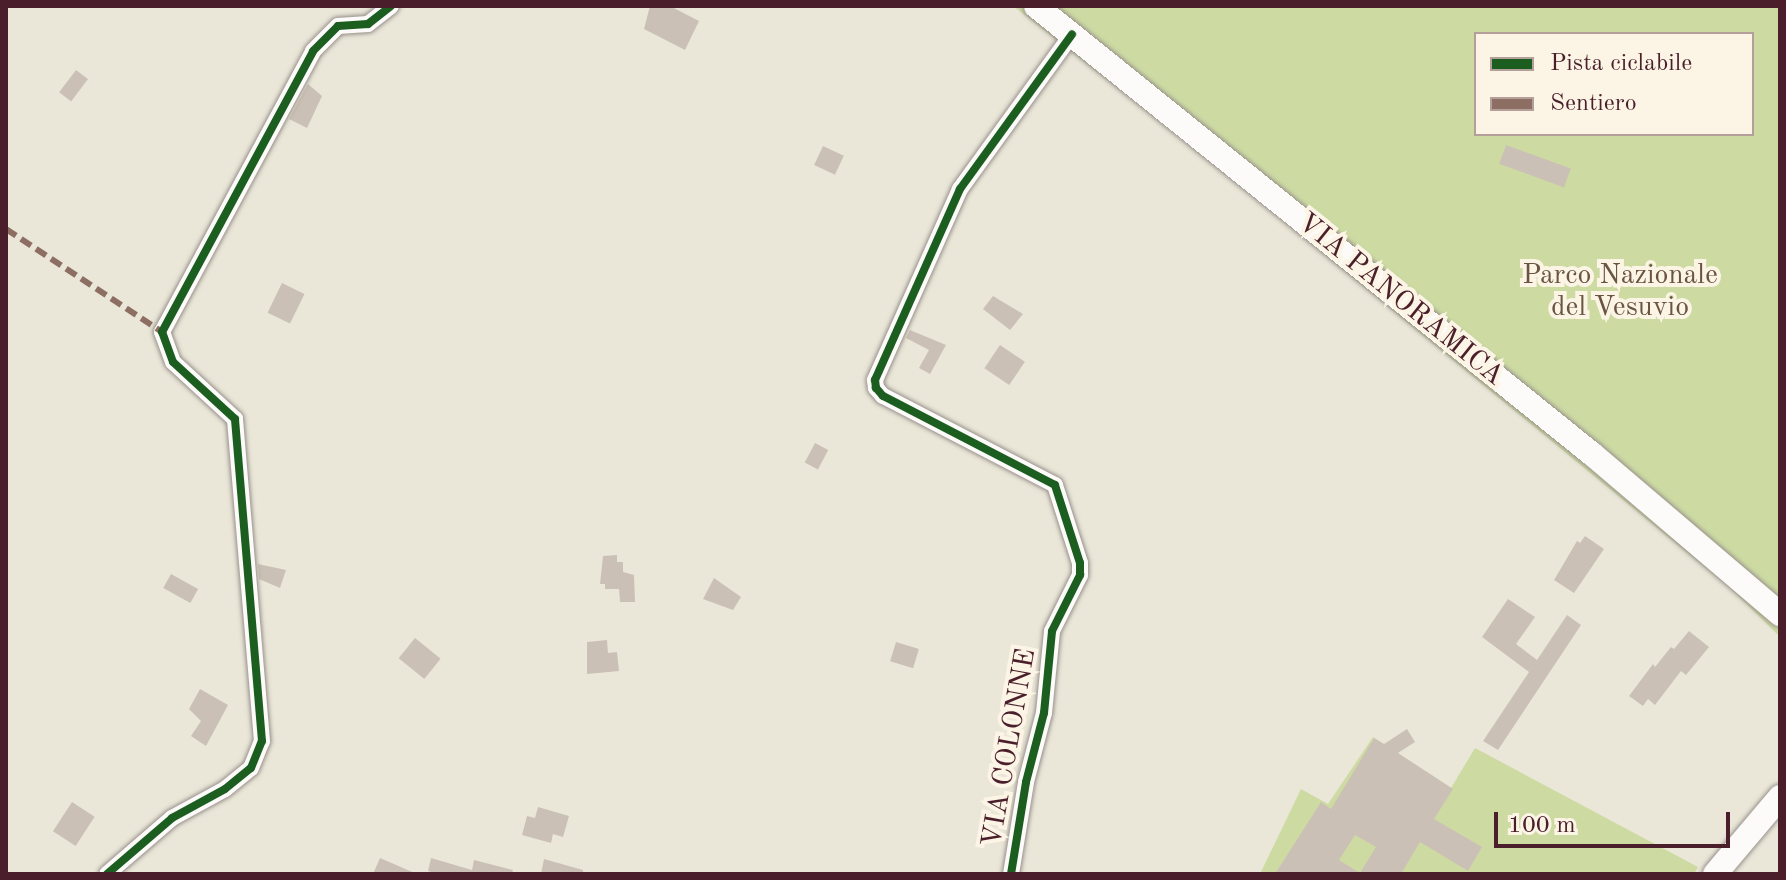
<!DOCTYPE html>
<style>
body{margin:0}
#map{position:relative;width:1786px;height:880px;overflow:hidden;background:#eae7d9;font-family:"Old Standard TT",serif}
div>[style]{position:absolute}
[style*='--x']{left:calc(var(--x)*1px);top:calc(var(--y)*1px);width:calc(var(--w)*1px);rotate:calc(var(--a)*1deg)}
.green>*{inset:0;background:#cddba3}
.building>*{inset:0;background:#cbc0b5;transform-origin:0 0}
.roads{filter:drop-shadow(0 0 2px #99918b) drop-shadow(0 0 2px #99918b)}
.street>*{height:16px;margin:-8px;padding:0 8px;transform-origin:8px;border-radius:8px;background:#fcfbf9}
.secondary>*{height:24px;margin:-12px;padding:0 12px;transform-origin:12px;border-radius:12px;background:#fcfbf9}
.quiet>*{height:6px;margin-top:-3px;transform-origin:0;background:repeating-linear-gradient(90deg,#8d6e63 0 12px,transparent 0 18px)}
.cycleway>*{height:8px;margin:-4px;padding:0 4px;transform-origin:4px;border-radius:4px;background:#1b5e20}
span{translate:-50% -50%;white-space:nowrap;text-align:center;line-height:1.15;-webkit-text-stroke:8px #fcf5e5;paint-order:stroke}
.park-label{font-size:28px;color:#6a5442}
.street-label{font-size:28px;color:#4a1f2b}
.frame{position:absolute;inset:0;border:8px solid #4a1f2b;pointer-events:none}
.legend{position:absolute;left:1474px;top:32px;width:280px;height:104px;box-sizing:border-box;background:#fcf5e5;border:2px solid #b59f9b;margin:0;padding:10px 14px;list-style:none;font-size:24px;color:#4a1f2b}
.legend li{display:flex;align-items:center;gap:16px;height:40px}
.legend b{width:40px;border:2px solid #b59f9b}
.scale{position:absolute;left:1494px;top:812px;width:236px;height:36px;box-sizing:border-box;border:4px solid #4a1f2b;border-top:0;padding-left:10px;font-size:24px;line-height:28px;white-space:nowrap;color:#4a1f2b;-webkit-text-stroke:6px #fcf5e5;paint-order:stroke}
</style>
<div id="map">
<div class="green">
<div style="clip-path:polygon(evenodd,1013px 6px,1780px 6px,1780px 637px,1729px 587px,1202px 154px,1013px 6px,1476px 34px,1752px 34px,1752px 134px,1476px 134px,1476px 34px)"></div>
<div style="clip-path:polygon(1373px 737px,1451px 788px,1475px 748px,1698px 867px,1694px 874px,1260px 874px,1301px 789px,1328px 804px)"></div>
</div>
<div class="building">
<div style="clip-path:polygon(650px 6px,670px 6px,699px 21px,685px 50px,644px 29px)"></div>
<div style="left:76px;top:70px;width:15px;height:28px;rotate:37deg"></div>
<div style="clip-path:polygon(308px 84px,322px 96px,307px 128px,289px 119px)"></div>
<div style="left:1506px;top:145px;width:69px;height:20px;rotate:20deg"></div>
<div style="left:823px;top:146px;width:23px;height:21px;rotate:25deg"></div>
<div style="left:282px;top:283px;width:25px;height:33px;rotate:26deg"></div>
<div style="clip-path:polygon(993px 296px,1023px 314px,1010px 330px,983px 309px)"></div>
<div style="clip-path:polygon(910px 330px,946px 345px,930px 374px,919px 368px,929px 350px,906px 338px)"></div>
<div style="left:1000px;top:345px;width:30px;height:28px;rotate:34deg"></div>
<div style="left:815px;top:443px;width:15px;height:22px;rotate:28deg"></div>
<div style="clip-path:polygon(1585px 536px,1604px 549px,1574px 593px,1554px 580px,1577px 541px,1580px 543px)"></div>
<div style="clip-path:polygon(617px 555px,617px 562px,623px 562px,623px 572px,634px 575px,635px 602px,620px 602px,619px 589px,605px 589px,605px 584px,600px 584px,603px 556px)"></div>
<div style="clip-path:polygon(258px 564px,286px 570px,280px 588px,259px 579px)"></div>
<div style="left:171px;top:574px;width:31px;height:16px;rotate:29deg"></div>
<div style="clip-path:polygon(714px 578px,741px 597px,733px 610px,703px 599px)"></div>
<div style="clip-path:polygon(1508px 599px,1535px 617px,1516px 644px,1537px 660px,1567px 615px,1581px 625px,1498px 750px,1483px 741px,1529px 672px,1482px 637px)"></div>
<div style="clip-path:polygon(1689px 631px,1709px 647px,1686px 675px,1681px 671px,1655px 705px,1648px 699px,1643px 706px,1629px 696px,1653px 664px,1655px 667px,1671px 647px,1674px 649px)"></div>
<div style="left:415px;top:638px;width:33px;height:26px;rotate:39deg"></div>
<div style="clip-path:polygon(607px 640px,608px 653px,617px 652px,619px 671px,587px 674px,587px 642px)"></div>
<div style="left:896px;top:642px;width:24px;height:20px;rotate:17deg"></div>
<div style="clip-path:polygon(200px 689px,228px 705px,206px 746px,191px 736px,201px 721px,189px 709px)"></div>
<div style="clip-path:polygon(evenodd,1407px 729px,1415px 742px,1398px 753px,1453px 789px,1434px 819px,1482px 847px,1468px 871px,1420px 842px,1401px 874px,1275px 874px,1321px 802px,1331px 809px,1374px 738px,1384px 744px,1407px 729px,1355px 835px,1376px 847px,1360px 873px,1339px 860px,1355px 835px)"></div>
<div style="left:72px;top:802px;width:27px;height:35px;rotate:33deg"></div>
<div style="clip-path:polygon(538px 807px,569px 816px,563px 837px,553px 834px,551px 843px,522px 835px,527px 816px,535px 818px)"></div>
<div style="clip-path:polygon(380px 858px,417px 874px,373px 874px)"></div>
<div style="clip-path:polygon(431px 858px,472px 870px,474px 860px,513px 870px,512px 874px,437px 874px,428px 871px)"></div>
<div style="clip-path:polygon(544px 859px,583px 870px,583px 874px,541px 874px)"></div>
</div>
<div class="roads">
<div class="street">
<div style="--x:107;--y:874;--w:86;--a:-40.7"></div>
<div style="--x:172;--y:818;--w:60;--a:-28.7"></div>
<div style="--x:225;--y:789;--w:33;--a:-39"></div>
<div style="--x:251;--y:768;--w:29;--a:-68"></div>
<div style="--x:262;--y:741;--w:323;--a:-94.8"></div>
<div style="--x:235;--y:419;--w:84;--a:-137.4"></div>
<div style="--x:173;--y:362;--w:32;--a:-110"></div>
<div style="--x:162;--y:332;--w:319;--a:-61.7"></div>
<div style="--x:313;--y:51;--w:35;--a:-45"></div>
<div style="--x:338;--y:26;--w:30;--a:-4"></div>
<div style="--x:368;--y:24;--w:29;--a:-38"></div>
<div style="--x:1011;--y:874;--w:93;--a:-80.7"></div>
<div style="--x:1026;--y:782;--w:71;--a:-75.4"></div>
<div style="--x:1044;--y:713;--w:82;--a:-84.4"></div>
<div style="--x:1052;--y:631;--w:63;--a:-63.4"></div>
<div style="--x:1080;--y:575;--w:12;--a:-90"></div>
<div style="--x:1080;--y:563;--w:82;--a:-107.8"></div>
<div style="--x:1055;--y:485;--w:194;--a:-152.6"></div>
<div style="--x:883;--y:396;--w:11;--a:-131"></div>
<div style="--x:876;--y:388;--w:8;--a:-97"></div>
<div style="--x:875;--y:380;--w:209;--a:-66"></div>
<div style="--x:960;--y:189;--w:191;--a:-54.1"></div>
</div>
<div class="secondary">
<div style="--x:1036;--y:6;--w:714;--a:38.86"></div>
<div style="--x:1592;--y:454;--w:247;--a:40.4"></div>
<div style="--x:1715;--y:874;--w:101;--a:-49.8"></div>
</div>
</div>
<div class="quiet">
<div style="--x:6;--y:229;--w:187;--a:33.4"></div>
</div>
<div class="cycleway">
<div style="--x:107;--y:874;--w:86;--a:-40.7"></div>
<div style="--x:172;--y:818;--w:60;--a:-28.7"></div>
<div style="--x:225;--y:789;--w:33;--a:-39"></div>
<div style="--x:251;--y:768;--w:29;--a:-68"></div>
<div style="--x:262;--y:741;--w:323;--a:-94.8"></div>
<div style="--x:235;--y:419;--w:84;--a:-137.4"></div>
<div style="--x:173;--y:362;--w:32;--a:-110"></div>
<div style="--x:162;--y:332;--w:319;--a:-61.7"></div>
<div style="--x:313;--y:51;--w:35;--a:-45"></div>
<div style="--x:338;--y:26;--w:30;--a:-4"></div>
<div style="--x:368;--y:24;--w:29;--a:-38"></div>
<div style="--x:1011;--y:874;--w:93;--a:-80.7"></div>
<div style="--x:1026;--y:782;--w:71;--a:-75.4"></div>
<div style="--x:1044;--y:713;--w:82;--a:-84.4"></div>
<div style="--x:1052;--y:631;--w:63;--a:-63.4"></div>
<div style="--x:1080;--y:575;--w:12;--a:-90"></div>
<div style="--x:1080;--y:563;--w:82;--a:-107.8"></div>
<div style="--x:1055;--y:485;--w:194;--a:-152.6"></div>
<div style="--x:883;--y:396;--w:11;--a:-131"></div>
<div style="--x:876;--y:388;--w:8;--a:-97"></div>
<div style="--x:875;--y:380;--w:209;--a:-66"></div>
<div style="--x:960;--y:189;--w:191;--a:-54.1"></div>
</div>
<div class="park-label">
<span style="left:1620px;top:292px">Parco Nazionale<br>del Vesuvio</span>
</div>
<div class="street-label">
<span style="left:1400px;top:300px;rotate:39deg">VIA PANORAMICA</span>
<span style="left:1010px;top:748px;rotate:-80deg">VIA COLONNE</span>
</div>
<div class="frame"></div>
<ul class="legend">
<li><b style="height:10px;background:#1b5e20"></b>Pista ciclabile</li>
<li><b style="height:10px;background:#8d6e63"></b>Sentiero</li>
</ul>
<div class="scale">100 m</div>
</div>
